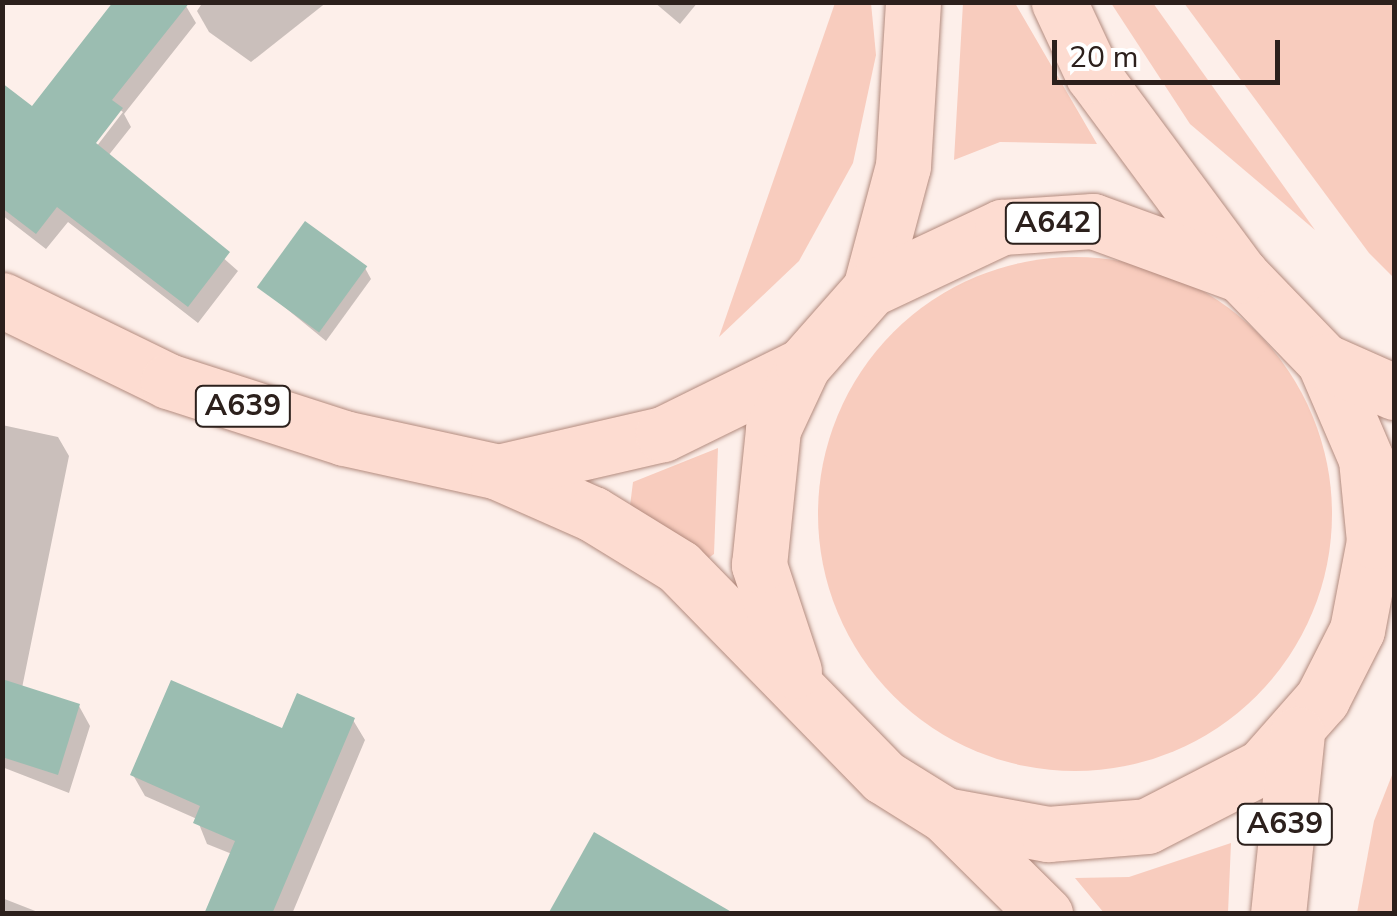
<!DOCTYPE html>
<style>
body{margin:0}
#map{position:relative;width:1397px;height:916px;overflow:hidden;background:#fdefea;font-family:"Nunito Sans",sans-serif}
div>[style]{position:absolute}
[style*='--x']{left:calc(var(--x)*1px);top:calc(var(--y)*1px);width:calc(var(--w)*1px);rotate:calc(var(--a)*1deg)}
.green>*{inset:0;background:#f8ccbe}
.round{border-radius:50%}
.shadow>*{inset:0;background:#0003}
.building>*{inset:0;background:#9bbdb1;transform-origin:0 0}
.roads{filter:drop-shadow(0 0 2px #b38b7e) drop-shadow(0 0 2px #b38b7e)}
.primary>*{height:55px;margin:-27.5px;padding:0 27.5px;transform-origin:27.5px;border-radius:27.5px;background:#fddcd1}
span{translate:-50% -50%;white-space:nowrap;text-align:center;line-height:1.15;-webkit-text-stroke:8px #fff;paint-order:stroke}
.shield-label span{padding:2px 8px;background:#fff;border:2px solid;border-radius:8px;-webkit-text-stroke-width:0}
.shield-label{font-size:30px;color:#2c201c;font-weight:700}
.frame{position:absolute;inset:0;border:5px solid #2c201c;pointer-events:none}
.scale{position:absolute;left:1052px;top:40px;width:228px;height:45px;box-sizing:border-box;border:5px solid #2c201c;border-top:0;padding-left:12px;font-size:30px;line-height:35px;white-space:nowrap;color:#2c201c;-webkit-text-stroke:8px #fff;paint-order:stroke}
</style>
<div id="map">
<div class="green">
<div style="clip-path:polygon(835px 3px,871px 3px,876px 55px,853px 163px,799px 261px,719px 337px)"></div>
<div style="clip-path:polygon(963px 3px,1015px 3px,1097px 144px,1000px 142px,954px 160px)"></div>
<div style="clip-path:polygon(1111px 3px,1153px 3px,1315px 230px,1190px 124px)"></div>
<div style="clip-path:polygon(1184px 3px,1394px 3px,1394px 278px,1369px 253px)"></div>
<div class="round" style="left:818px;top:257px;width:514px;height:514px"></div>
<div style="clip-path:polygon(718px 448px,714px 554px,703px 562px,630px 506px,633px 482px)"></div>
<div style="clip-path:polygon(1394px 770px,1394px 913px,1357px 913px,1374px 821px)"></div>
<div style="clip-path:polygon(1231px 843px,1228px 913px,1104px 913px,1075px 878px,1129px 877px)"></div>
</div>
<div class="shadow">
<div style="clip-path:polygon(203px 2px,327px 2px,251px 62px,209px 32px,197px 11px)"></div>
<div style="clip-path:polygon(654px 2px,698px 2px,680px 24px)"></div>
<div style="clip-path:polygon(evenodd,186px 6px,196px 23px,124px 114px,131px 127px,108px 156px,238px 271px,198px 323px,68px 222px,46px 249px,2px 215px,2px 85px,33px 108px,186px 6px,119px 109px,123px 112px,90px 155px,86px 152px,119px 109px)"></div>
<div style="clip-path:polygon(365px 268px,371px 279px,326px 341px,260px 287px)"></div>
<div style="clip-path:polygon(2px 425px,58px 437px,69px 456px,22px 688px,79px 706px,90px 726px,69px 793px,2px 767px)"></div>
<div style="clip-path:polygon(353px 720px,365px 740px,292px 914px,206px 914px,232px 854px,207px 844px,197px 819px,145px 796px,133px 775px)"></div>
<div style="clip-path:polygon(2px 898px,43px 914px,2px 914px)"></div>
</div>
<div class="building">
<div style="clip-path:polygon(113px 2px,190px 2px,112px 100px,123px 108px,96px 143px,230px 252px,188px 307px,57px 207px,36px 234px,2px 208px,2px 83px,32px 106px)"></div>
<div style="left:305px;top:221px;width:77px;height:82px;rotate:36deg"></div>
<div style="clip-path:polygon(2px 679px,80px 704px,58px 775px,2px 757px)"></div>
<div style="clip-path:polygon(171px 680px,282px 728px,297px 693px,355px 718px,272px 914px,204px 914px,235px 841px,193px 823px,200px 806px,130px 775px)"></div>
<div style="clip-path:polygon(594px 832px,735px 914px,548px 914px)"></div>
</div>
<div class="roads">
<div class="primary">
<div style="--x:870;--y:289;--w:127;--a:-75"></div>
<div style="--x:903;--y:166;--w:164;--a:-86.5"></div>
<div style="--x:2;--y:300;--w:185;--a:26"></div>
<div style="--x:168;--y:381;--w:185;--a:17.9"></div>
<div style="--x:344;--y:438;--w:158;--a:12.4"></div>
<div style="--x:498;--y:472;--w:104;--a:23.9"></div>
<div style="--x:593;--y:514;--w:101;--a:31.6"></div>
<div style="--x:679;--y:567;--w:293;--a:45.7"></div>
<div style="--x:884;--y:777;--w:72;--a:31.9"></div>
<div style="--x:945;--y:815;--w:105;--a:10.5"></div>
<div style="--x:1048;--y:834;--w:99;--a:-4.6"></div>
<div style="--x:1147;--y:826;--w:129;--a:-27.2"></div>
<div style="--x:1262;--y:767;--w:91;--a:-48.6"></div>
<div style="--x:1322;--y:699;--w:77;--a:-63.1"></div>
<div style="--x:1357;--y:630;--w:91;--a:-79.2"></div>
<div style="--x:1374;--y:541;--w:82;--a:-95.6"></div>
<div style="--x:1366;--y:459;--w:107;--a:-113.2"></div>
<div style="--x:1324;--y:361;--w:120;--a:-134"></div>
<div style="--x:1241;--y:275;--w:249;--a:-126.5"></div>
<div style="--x:1093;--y:75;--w:81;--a:-115"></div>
<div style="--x:1324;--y:361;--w:77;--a:23.9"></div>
<div style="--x:498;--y:472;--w:169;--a:-13"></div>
<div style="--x:663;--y:434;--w:156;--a:-26.2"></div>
<div style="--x:794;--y:671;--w:112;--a:-108.3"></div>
<div style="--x:759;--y:565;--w:137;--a:-84.1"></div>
<div style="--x:773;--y:429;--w:71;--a:-64.9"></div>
<div style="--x:803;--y:365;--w:101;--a:-48.6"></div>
<div style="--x:870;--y:289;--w:146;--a:-25.2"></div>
<div style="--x:1002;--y:227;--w:91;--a:-3.8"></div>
<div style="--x:1093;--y:221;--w:158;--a:20"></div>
<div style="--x:945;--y:815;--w:141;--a:44.7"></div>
<div style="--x:1278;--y:914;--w:181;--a:-84"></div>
</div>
</div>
<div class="shield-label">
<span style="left:1053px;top:223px">A642</span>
<span style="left:243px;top:406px">A639</span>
<span style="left:1285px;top:824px">A639</span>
</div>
<div class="frame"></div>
<div class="scale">20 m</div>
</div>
